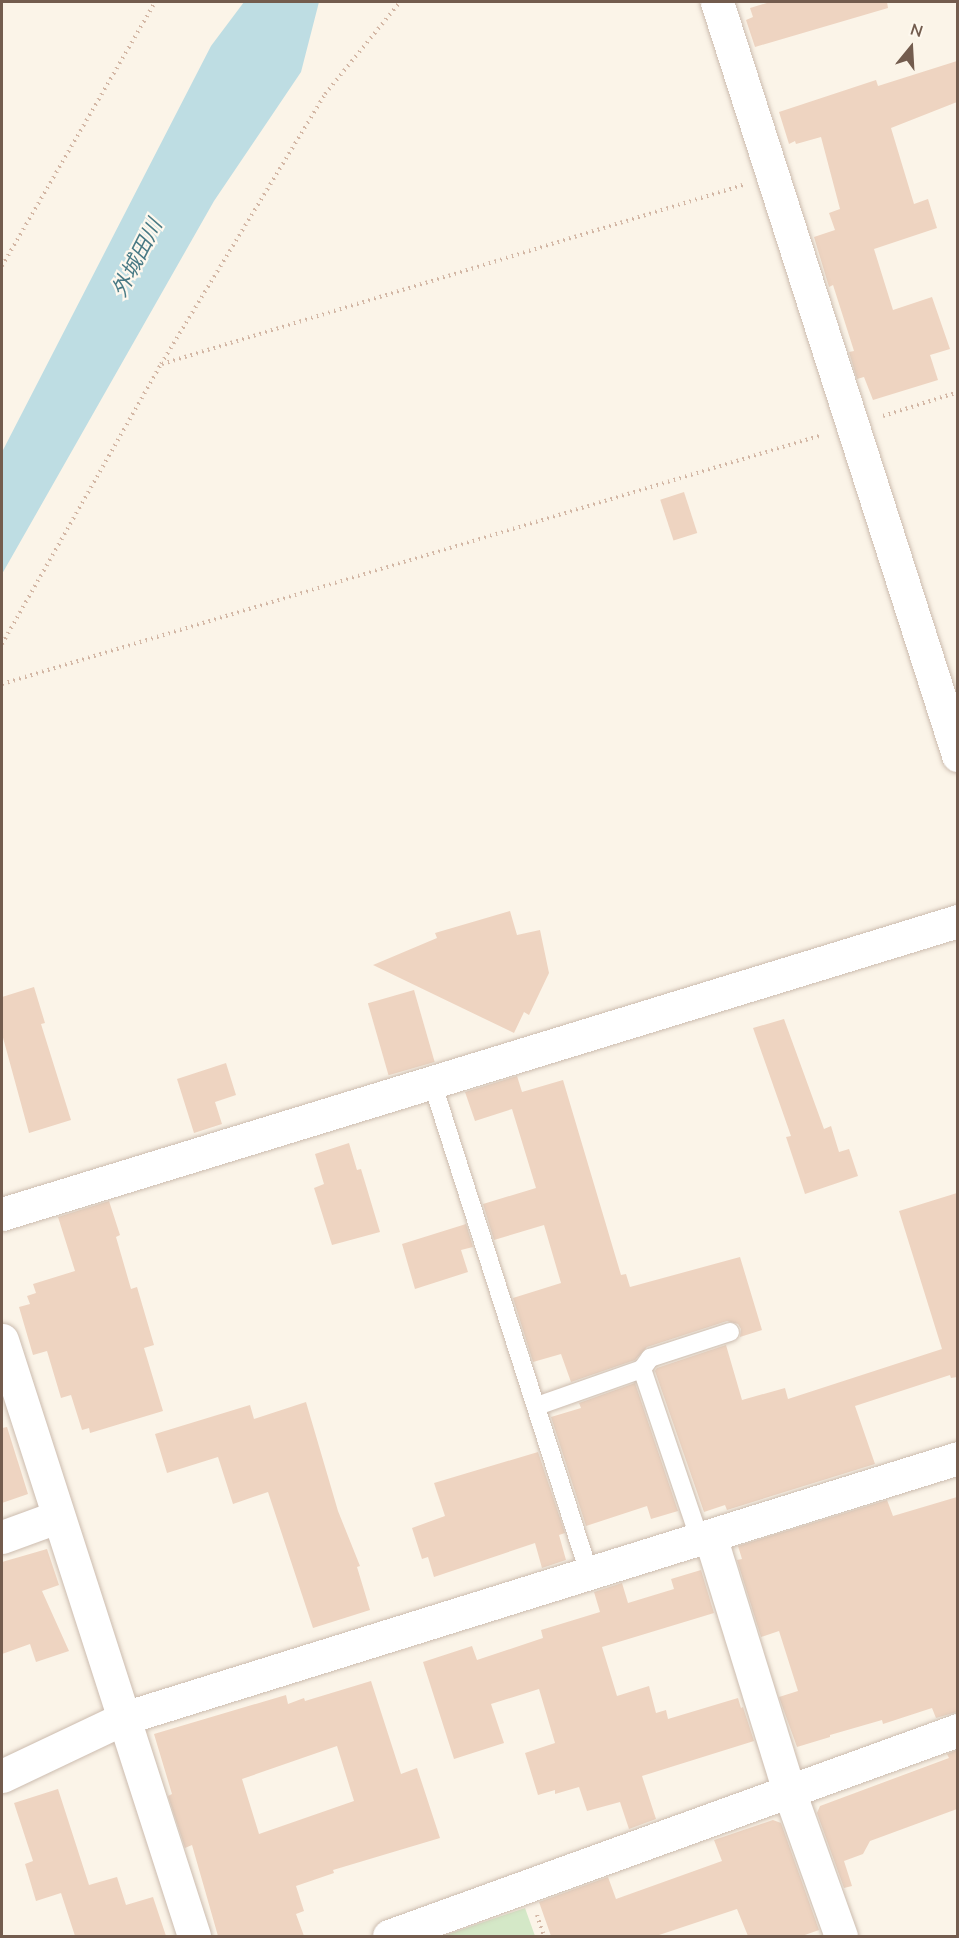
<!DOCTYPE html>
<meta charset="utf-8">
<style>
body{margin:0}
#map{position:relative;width:959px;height:1938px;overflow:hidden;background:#fbf4e8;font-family:"Nunito Sans","Noto Sans JP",sans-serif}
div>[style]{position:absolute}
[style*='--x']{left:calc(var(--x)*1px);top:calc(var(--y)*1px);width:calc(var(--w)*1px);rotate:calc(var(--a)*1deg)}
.green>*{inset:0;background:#d4e8c7}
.water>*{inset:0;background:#bedde3}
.building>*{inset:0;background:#eed4c1;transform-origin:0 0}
.path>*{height:4px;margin-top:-2px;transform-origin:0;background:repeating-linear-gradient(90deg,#d3b7a5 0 1.5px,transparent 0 6px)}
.roads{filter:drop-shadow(0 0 2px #ccbcaf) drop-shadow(0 0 2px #ccbcaf)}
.lane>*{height:18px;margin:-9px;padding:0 9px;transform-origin:9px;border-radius:9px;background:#fff}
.street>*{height:33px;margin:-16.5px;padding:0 16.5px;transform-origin:16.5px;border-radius:16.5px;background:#fff}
.secondary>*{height:33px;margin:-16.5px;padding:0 16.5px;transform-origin:16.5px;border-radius:16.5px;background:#fff}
span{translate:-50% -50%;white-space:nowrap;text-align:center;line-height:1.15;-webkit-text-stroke:4.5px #fef8ee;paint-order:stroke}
.water-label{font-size:21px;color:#497a85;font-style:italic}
.frame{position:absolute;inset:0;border:3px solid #735c4e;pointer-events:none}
.north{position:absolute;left:881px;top:18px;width:60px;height:60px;-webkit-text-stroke:4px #fef8ee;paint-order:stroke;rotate:18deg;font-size:16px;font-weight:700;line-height:24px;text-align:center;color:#735c4e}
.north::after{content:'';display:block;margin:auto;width:21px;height:27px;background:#735c4e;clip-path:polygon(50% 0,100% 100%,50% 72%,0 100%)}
</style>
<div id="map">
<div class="green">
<div style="clip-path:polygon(525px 1908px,535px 1936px,443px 1936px)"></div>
</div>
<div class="water">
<div style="clip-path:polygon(244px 2px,319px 2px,301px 72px,214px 201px,2px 574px,2px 452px,211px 46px)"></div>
</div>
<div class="building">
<div style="clip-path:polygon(770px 2px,887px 2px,888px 8px,755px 47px,746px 20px,753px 17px,750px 8px)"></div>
<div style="clip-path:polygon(957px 61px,957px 102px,891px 128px,914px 204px,928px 199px,937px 228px,874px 249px,893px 310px,932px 297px,950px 349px,930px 355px,938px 380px,873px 400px,864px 377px,857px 379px,849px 352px,854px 351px,833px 285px,829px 287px,814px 237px,835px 230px,829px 213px,840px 209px,821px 137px,796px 144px,795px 141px,789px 144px,779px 112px,876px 80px,878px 86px)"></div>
<div style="left:684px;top:492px;width:43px;height:25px;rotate:72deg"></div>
<div style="clip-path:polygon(510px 911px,517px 935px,540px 930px,549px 973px,529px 1015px,524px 1012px,514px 1033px,373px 965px,437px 938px,435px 933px)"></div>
<div style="clip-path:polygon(34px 987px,45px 1023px,41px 1024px,71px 1120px,29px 1133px,2px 1034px,2px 997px)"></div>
<div style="left:414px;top:990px;width:75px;height:48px;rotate:74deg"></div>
<div style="clip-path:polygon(784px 1019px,824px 1129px,831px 1126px,839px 1152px,849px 1149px,858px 1176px,805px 1194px,786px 1137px,791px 1136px,753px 1028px)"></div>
<div style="clip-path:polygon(226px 1063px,236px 1095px,215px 1102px,222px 1124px,194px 1133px,177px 1079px)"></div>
<div style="clip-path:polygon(517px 1076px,522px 1092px,563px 1080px,621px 1275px,626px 1274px,630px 1287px,740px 1257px,762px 1330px,740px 1337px,741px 1329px,738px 1324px,727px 1321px,647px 1347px,635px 1360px,571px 1382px,561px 1354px,533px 1362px,513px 1298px,561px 1283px,544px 1225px,494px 1240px,483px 1204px,536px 1188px,512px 1109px,475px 1121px,465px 1092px)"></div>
<div style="clip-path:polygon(349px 1143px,357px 1170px,361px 1169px,380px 1232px,332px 1245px,314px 1188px,324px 1184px,315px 1154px)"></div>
<div style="clip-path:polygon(957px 1193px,957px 1377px,951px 1378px,950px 1375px,855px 1406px,875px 1464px,727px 1510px,725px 1505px,704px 1512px,655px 1371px,657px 1368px,726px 1345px,742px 1400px,785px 1388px,788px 1399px,942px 1349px,899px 1211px)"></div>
<div style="clip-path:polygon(109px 1201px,120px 1235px,116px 1237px,131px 1289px,137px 1287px,154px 1345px,144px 1348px,163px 1411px,90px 1433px,89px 1428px,82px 1430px,71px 1395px,61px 1398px,47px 1351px,33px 1355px,19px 1307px,30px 1304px,27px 1296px,36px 1293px,33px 1284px,75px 1271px,58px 1217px)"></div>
<div style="clip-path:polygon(466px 1224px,473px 1247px,461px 1250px,468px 1272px,415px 1289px,402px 1244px)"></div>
<div style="clip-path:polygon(635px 1383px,678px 1511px,651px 1519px,647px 1506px,586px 1526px,551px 1417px,581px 1408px,579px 1403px)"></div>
<div style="clip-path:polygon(306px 1402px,338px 1511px,360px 1566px,357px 1567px,370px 1610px,313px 1628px,268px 1492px,233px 1504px,218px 1457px,167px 1473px,155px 1434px,250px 1405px,254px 1419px)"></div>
<div style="clip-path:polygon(7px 1427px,28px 1494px,2px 1503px,2px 1428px)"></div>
<div style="clip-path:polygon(538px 1452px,565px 1533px,559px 1535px,566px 1560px,542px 1568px,535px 1543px,434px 1577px,428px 1557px,422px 1559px,412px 1528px,445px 1516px,434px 1483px)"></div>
<div style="clip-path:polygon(957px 1497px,957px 1712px,936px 1718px,932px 1708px,883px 1724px,882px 1720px,830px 1735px,830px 1737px,797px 1747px,779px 1697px,798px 1691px,779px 1631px,761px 1637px,737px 1560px,742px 1559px,738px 1546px,887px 1500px,893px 1516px)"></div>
<div style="clip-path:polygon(47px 1549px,59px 1585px,42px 1591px,69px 1651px,36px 1662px,30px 1644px,2px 1654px,2px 1562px)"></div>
<div style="clip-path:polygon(701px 1570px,714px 1613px,602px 1647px,617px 1696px,649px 1686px,656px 1713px,666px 1710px,668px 1719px,738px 1698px,741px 1708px,743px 1707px,754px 1741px,642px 1776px,656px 1819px,629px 1829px,620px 1802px,587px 1811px,579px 1787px,555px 1794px,555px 1790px,538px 1795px,525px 1753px,555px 1743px,539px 1689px,491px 1704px,504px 1743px,454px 1759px,423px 1662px,472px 1646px,477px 1660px,543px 1638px,541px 1630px,600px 1612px,594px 1592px,622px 1583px,628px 1603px,674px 1589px,671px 1579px)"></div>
<div style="clip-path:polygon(evenodd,371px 1681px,401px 1774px,417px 1768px,440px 1838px,333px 1870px,334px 1873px,296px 1886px,304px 1911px,296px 1914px,304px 1936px,218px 1936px,192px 1845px,185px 1848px,168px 1796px,172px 1794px,154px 1734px,286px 1695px,288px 1704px,304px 1698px,305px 1701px,371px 1681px,337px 1746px,354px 1801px,259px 1834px,242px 1779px,337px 1746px)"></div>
<div style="clip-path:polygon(957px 1750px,957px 1809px,870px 1841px,863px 1854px,844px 1861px,852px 1886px,844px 1888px,817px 1813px,820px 1806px,949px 1758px,947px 1754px)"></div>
<div style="clip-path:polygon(58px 1789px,89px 1885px,117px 1877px,126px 1905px,153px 1897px,166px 1936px,75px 1936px,61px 1893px,36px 1901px,25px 1864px,33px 1861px,14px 1803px)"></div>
<div style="clip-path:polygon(773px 1820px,781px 1823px,819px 1930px,802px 1936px,748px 1936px,737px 1909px,656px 1936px,551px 1936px,539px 1902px,608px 1877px,616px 1899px,722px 1861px,714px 1840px)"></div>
</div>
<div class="path">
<div style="--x:2;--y:266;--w:305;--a:-59.9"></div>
<div style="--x:162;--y:364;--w:608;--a:-17.12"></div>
<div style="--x:883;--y:416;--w:79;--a:-17.7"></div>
<div style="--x:2;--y:644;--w:322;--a:-60.4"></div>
<div style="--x:161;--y:364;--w:316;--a:-58.7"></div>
<div style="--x:325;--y:94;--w:119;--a:-50.8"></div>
<div style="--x:2;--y:684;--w:857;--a:-16.89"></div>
<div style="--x:537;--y:1915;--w:22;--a:72"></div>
</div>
<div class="roads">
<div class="lane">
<div style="--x:432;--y:1082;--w:515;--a:72.27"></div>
<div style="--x:642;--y:1369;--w:181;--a:71.3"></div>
<div style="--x:537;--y:1406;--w:111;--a:-19.4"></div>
<div style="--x:642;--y:1369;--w:14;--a:-54"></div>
<div style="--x:650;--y:1358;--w:84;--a:-18"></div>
</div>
<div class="street">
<div style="--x:2;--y:1214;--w:1000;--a:-17.04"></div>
<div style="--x:2;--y:1340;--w:626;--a:72.14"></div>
<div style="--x:710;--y:1536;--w:267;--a:72.8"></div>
<div style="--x:789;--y:1791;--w:154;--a:70.3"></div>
<div style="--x:2;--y:1537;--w:59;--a:-20"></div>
<div style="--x:2;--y:1776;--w:135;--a:-25.4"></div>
<div style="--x:124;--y:1718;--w:874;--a:-17.31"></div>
</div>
<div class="secondary">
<div style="--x:717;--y:2;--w:791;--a:72.25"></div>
<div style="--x:389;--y:1936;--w:605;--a:-19.9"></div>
</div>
</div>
<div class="water-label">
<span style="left:137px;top:258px;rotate:-63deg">外城田川</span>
</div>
<div class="frame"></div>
<div class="north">N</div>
</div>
